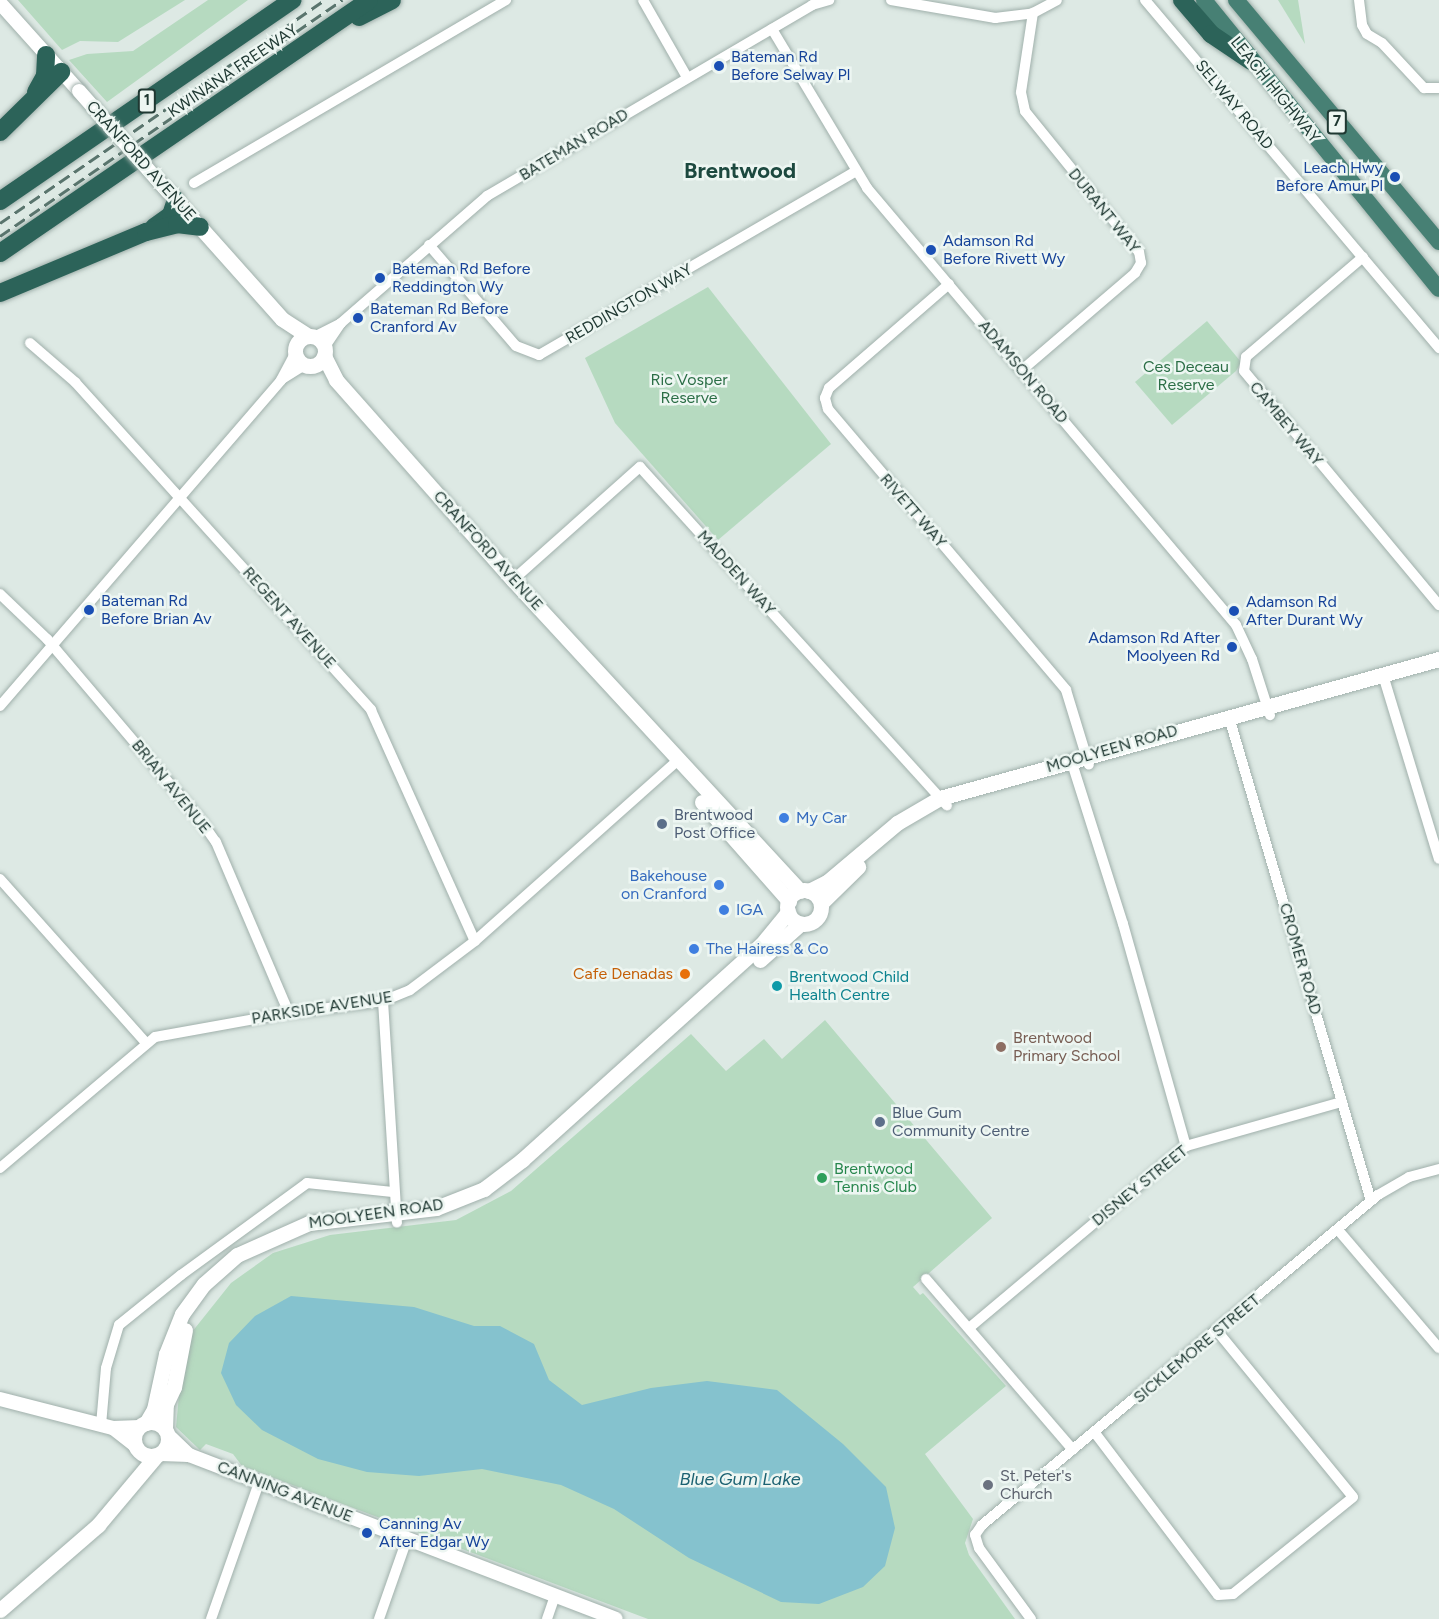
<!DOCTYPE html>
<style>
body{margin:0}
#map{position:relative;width:1439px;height:1619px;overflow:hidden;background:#dde9e4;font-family:Figtree,sans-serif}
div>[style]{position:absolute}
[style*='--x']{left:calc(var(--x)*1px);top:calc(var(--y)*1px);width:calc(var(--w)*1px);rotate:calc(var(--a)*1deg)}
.green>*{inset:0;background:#b6dac0}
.water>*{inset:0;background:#85c2ce}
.roads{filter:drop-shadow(0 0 2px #a0b0ab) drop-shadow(0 0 2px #a0b0ab)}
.minor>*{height:10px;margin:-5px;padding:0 5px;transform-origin:5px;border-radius:5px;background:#fff}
.tertiary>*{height:14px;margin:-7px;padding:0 7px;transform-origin:7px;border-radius:7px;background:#fff}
.secondary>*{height:15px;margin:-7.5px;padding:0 7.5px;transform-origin:7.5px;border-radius:7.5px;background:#fff}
.secondary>.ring{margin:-7.5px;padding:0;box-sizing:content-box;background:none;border:15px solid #fff;border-radius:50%}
.trunk>*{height:16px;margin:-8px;padding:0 8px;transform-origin:8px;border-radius:8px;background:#478074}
.motorway>*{height:18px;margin:-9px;padding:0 9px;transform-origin:9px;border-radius:9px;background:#2c6359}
.rail>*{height:3px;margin-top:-1.5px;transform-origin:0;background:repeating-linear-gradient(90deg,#59746d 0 12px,transparent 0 18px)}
.bridges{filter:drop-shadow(0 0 2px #a0b0ab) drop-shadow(0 0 2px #a0b0ab)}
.tertiary-bridge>*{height:14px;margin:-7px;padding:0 7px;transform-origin:7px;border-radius:7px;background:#fff}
.dots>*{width:16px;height:16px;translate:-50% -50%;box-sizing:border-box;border:3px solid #edf6f2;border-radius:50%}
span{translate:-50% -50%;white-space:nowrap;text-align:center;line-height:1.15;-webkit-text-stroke:5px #edf6f2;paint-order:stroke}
.shield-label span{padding:2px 4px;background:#edf6f2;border:2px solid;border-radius:4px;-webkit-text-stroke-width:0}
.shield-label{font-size:15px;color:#1f3832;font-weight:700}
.transit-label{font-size:16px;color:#164399}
.left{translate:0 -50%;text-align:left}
.right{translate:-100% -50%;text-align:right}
.street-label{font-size:16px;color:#1f3832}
.park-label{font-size:16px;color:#2b6e46}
.service-label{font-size:16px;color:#4e5e75}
.shop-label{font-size:16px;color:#366cbe}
.food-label{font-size:16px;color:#c56008}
.culture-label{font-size:16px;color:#0d838f}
.education-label{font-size:16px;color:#785e54}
.leisure-label{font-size:16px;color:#27864d}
.worship-label{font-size:16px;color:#5b616d}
.water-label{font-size:18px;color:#1c6272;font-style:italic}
.district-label{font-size:22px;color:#1c493f;font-weight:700}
</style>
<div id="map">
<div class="green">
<div style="clip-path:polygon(18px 0,185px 0,118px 42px,80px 41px,62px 50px)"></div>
<div style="clip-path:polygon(208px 0,248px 0,107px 102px,69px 60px,87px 54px,133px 51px)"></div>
<div style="clip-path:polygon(1278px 0,1298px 0,1305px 44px)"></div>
<div style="clip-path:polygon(708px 287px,831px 444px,718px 540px,615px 423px,585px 358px)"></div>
<div style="clip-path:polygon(1207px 321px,1241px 362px,1236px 371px,1172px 425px,1135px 382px)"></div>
<div style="clip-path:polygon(825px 1020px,992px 1218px,913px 1287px,920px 1295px,923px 1293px,1006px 1386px,925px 1454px,973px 1519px,965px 1543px,969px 1555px,1015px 1619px,648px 1619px,242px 1466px,233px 1454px,206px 1444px,200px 1450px,176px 1427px,184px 1342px,231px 1283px,273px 1253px,330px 1235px,456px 1220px,511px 1191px,691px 1034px,726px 1071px,764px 1039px,782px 1059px)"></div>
</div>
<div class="water">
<div style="clip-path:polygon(291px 1296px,414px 1307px,474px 1326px,500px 1326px,534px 1344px,549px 1380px,582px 1405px,651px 1388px,707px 1381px,777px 1390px,843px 1444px,886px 1487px,895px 1528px,885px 1566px,863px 1587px,819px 1604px,781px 1602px,689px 1558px,614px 1509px,561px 1485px,482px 1469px,419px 1476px,367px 1472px,318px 1459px,262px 1430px,236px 1405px,221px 1373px,229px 1343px,255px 1316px)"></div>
</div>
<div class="roads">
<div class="minor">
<div style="--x:643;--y:0;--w:89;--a:60.3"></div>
<div style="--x:891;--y:0;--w:106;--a:9.8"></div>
<div style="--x:995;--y:18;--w:38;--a:-7"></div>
<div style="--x:1033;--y:13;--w:27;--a:-28"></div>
<div style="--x:1145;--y:0;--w:456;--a:49.8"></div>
<div style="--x:1359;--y:0;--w:25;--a:83"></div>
<div style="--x:1362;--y:25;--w:10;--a:61"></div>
<div style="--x:1367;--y:34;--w:17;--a:31"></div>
<div style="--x:1382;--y:43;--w:62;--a:47"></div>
<div style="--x:1424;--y:88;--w:15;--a:0"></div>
<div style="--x:772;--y:29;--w:185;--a:59.1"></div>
<div style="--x:867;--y:188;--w:572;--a:49.82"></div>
<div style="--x:1236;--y:625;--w:38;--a:65"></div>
<div style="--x:1252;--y:659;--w:59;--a:72.2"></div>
<div style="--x:194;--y:183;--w:362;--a:-30.4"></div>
<div style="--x:429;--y:245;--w:133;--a:49.3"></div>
<div style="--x:516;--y:346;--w:25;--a:21"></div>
<div style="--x:539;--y:355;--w:365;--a:-30.1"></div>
<div style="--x:1363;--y:257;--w:154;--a:139.5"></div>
<div style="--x:1246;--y:357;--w:14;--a:98"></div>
<div style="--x:1244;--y:371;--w:305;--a:50.2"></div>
<div style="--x:949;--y:284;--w:159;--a:139.1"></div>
<div style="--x:829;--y:388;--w:11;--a:112"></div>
<div style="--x:825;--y:398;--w:11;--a:75"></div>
<div style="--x:828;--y:409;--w:368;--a:49.7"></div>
<div style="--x:1066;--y:690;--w:78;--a:73"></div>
<div style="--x:314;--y:337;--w:30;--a:-27"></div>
<div style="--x:30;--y:343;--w:60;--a:40.9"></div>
<div style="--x:75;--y:382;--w:442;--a:47.9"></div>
<div style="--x:371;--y:710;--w:253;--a:65.8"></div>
<div style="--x:324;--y:348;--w:30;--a:-56"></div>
<div style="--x:341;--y:323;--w:194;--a:-41"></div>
<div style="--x:487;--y:196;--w:377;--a:-30.4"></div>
<div style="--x:812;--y:5;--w:18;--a:-16"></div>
<div style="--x:1022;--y:370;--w:149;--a:-40.6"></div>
<div style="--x:1135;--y:273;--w:12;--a:-59"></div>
<div style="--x:1141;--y:263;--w:11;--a:-100"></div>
<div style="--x:1139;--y:252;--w:181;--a:-129"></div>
<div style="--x:1025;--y:111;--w:19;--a:-102"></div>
<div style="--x:1021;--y:92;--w:80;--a:-81.4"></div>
<div style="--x:282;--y:379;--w:26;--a:-32"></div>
<div style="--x:513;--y:580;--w:170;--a:-41.7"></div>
<div style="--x:640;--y:467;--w:457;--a:47.8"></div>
<div style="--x:0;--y:594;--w:65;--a:43.8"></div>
<div style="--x:47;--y:639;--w:235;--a:49.7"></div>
<div style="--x:199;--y:818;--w:29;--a:55"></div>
<div style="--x:216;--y:842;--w:186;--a:66.9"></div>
<div style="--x:1383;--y:675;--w:192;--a:73.1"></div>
<div style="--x:0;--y:706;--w:430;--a:-49.2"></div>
<div style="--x:281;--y:380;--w:30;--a:-62"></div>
<div style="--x:1229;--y:717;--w:504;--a:73.65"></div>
<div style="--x:1071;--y:760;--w:172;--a:72.4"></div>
<div style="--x:1123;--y:924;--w:231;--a:74.2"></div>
<div style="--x:0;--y:879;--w:218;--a:48.3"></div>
<div style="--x:383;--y:1001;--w:222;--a:86.4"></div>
<div style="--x:0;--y:1168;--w:203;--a:-40.2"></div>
<div style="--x:155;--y:1037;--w:136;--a:-10.2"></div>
<div style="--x:289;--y:1013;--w:95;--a:-7.3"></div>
<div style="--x:383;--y:1001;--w:29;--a:-22"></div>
<div style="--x:410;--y:990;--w:81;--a:-37"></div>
<div style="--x:475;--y:941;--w:272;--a:-41.7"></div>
<div style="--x:1339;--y:1231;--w:154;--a:49.5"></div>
<div style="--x:926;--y:1279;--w:225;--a:49.3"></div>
<div style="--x:969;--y:1328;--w:283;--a:-40"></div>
<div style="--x:1186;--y:1146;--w:162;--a:-15.8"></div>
<div style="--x:101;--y:1425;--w:57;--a:-85"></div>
<div style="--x:106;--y:1368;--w:45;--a:-73.2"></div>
<div style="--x:119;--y:1325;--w:80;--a:-38.9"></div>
<div style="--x:181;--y:1275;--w:156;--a:-36.1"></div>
<div style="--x:307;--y:1183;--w:86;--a:6"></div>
<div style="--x:1095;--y:1433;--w:203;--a:52.8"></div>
<div style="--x:1218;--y:1595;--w:15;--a:-4"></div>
<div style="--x:1233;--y:1594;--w:154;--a:-38.9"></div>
<div style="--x:1353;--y:1497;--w:213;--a:-129.3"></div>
<div style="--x:211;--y:1619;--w:144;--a:-70.6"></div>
<div style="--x:379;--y:1619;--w:85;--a:-70.7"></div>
<div style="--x:547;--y:1619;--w:24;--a:-71"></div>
<div style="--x:1031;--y:1619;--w:88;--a:-126.2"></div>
<div style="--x:979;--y:1548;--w:14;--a:-107"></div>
<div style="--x:975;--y:1535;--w:12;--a:-55"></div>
<div style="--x:982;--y:1525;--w:515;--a:-39.81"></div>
<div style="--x:1378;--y:1195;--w:36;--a:-30"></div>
<div style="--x:1409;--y:1177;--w:31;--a:-15"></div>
</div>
<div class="tertiary">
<div style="--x:0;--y:3;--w:118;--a:48.1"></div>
<div style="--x:172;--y:195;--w:43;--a:48.8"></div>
<div style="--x:0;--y:1399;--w:117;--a:14.4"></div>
<div style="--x:113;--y:1428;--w:27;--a:-2"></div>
<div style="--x:113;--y:1428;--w:28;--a:38"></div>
<div style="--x:168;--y:1435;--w:29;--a:44"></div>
<div style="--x:161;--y:1454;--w:28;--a:2"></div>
<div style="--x:189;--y:1455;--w:457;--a:21"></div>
</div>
<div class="secondary">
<div style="--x:200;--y:227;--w:123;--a:48.3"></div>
<div style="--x:282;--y:319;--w:31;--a:33"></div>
<div class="ring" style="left:295px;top:336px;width:15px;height:15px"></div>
<div style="--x:324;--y:356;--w:27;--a:63"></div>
<div style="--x:336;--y:380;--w:267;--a:48.5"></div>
<div style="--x:513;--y:580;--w:423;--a:47.3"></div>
<div style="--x:702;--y:802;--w:132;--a:48.7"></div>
<div class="ring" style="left:787px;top:890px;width:19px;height:19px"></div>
<div style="--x:809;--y:891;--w:20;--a:-27"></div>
<div style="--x:827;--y:882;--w:92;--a:-40.1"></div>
<div style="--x:897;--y:823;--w:50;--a:-30.2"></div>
<div style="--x:940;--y:798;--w:518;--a:-15.57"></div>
<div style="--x:821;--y:903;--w:52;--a:-44.2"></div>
<div style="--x:760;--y:960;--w:54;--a:-42"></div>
<div class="ring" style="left:134px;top:1422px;width:19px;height:19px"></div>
<div style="--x:146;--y:1423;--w:16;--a:-60"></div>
<div style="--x:154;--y:1409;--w:56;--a:-77.7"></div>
<div style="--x:166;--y:1354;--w:43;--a:-68.2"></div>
<div style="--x:182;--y:1314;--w:37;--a:-54"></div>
<div style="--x:204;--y:1284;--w:44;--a:-41.3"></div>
<div style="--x:237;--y:1255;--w:79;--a:-24"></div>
<div style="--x:309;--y:1223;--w:128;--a:-6.7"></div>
<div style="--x:436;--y:1208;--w:52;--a:-21.6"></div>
<div style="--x:484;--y:1189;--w:48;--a:-37.3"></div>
<div style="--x:522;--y:1160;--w:321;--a:-42"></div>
<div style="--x:761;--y:945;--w:43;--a:-50.7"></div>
<div style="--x:165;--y:1429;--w:25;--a:-88"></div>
<div style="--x:166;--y:1404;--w:19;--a:-65"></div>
<div style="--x:174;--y:1387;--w:58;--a:-79.1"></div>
<div style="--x:0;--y:1610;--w:130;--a:-40.9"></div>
<div style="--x:98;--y:1525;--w:89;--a:-50"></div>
</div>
<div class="trunk">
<div style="--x:1204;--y:0;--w:372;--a:50.9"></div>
<div style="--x:1236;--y:0;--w:316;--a:50"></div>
</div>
<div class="motorway">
<div style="--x:1182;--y:0;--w:45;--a:49.5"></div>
<div style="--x:1211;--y:34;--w:48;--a:34"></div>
<div style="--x:359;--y:17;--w:37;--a:-27"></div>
<div style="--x:36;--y:92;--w:18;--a:-61"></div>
<div style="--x:45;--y:76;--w:21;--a:-87"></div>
<div style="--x:0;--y:132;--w:86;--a:-44.5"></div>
<div style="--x:0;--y:201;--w:355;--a:-34.5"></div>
<div style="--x:154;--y:227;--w:21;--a:-35"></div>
<div style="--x:171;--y:215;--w:16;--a:-72"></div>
<div style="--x:0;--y:253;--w:447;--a:-34.4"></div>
<div style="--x:0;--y:293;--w:158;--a:-22.7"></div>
<div style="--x:146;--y:232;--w:32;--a:-14"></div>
<div style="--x:177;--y:224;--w:23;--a:7"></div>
</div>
</div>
<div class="rail">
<div style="--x:0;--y:223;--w:393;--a:-34.5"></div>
<div style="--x:0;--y:236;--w:416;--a:-34.6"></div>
</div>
<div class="bridges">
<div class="tertiary-bridge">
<div style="--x:79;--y:91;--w:135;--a:48.6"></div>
</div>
</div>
<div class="dots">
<div style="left:719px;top:66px;background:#1a4fb4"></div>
<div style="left:1395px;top:177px;background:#1a4fb4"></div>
<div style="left:931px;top:250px;background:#1a4fb4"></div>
<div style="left:380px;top:278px;background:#1a4fb4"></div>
<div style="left:358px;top:318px;background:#1a4fb4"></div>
<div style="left:89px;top:610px;background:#1a4fb4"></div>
<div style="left:1234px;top:611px;background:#1a4fb4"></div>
<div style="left:1232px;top:647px;background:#1a4fb4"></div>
<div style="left:784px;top:818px;background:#3f7fe0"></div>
<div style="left:662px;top:824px;background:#5c6f8a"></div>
<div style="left:719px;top:885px;background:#3f7fe0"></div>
<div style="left:724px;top:910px;background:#3f7fe0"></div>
<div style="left:694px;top:949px;background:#3f7fe0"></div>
<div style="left:685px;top:974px;background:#e8710a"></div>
<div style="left:777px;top:986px;background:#0f9aa8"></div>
<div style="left:1001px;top:1047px;background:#8d6e63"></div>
<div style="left:880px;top:1122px;background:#5c6f8a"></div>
<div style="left:822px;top:1178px;background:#2e9e5b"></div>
<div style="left:988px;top:1485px;background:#6b7280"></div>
<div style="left:367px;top:1533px;background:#1a4fb4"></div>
</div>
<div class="shield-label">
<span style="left:147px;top:101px">1</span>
<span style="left:1337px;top:122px">7</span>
</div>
<div class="transit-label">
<span class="left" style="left:731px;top:66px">Bateman Rd<br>Before Selway Pl</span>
<span class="right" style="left:1383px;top:177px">Leach Hwy<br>Before Amur Pl</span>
<span class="left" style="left:943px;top:250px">Adamson Rd<br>Before Rivett Wy</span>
<span class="left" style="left:392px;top:278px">Bateman Rd Before<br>Reddington Wy</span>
<span class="left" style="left:370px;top:318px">Bateman Rd Before<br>Cranford Av</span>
<span class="left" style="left:101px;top:610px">Bateman Rd<br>Before Brian Av</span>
<span class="left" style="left:1246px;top:611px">Adamson Rd<br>After Durant Wy</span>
<span class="right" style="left:1220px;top:647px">Adamson Rd After<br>Moolyeen Rd</span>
<span class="left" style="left:379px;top:1533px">Canning Av<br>After Edgar Wy</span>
</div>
<div class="street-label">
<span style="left:233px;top:71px;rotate:-34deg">KWINANA FREEWAY</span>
<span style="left:1275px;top:90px;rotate:51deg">LEACH HIGHWAY</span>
<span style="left:1234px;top:105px;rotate:50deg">SELWAY ROAD</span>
<span style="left:574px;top:145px;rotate:-31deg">BATEMAN ROAD</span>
<span style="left:141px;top:161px;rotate:48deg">CRANFORD AVENUE</span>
<span style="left:1104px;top:211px;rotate:51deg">DURANT WAY</span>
<span style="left:629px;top:304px;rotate:-30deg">REDDINGTON WAY</span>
<span style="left:1023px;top:372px;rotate:50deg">ADAMSON ROAD</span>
<span style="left:1286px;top:424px;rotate:50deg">CAMBEY WAY</span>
<span style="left:913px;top:511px;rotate:49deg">RIVETT WAY</span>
<span style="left:488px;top:551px;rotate:48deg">CRANFORD AVENUE</span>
<span style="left:736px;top:573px;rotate:48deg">MADDEN WAY</span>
<span style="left:289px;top:618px;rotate:48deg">REGENT AVENUE</span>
<span style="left:1112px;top:749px;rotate:-16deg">MOOLYEEN ROAD</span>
<span style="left:171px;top:787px;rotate:51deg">BRIAN AVENUE</span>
<span style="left:1300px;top:959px;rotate:74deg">CROMER ROAD</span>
<span style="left:322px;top:1008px;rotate:-9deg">PARKSIDE AVENUE</span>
<span style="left:1140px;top:1186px;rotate:-39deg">DISNEY STREET</span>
<span style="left:376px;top:1214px;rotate:-8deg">MOOLYEEN ROAD</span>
<span style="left:1197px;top:1349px;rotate:-40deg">SICKLEMORE STREET</span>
<span style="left:285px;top:1492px;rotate:21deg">CANNING AVENUE</span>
</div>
<div class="park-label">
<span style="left:1186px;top:376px">Ces Deceau<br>Reserve</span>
<span style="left:689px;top:389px">Ric Vosper<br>Reserve</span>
</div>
<div class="service-label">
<span class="left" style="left:674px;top:824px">Brentwood<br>Post Office</span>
<span class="left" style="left:892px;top:1122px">Blue Gum<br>Community Centre</span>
</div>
<div class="shop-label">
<span class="left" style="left:796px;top:818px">My Car</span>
<span class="right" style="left:707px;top:885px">Bakehouse<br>on Cranford</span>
<span class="left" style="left:736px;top:910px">IGA</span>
<span class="left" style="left:706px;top:949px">The Hairess &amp; Co</span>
</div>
<div class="food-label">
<span class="right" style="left:673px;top:974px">Cafe Denadas</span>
</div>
<div class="culture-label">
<span class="left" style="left:789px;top:986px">Brentwood Child<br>Health Centre</span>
</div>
<div class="education-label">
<span class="left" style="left:1013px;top:1047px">Brentwood<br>Primary School</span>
</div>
<div class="leisure-label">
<span class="left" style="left:834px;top:1178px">Brentwood<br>Tennis Club</span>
</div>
<div class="worship-label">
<span class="left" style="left:1000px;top:1485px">St. Peter's<br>Church</span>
</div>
<div class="water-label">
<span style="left:740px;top:1479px">Blue Gum Lake</span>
</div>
<div class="district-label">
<span style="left:740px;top:171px">Brentwood</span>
</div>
</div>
